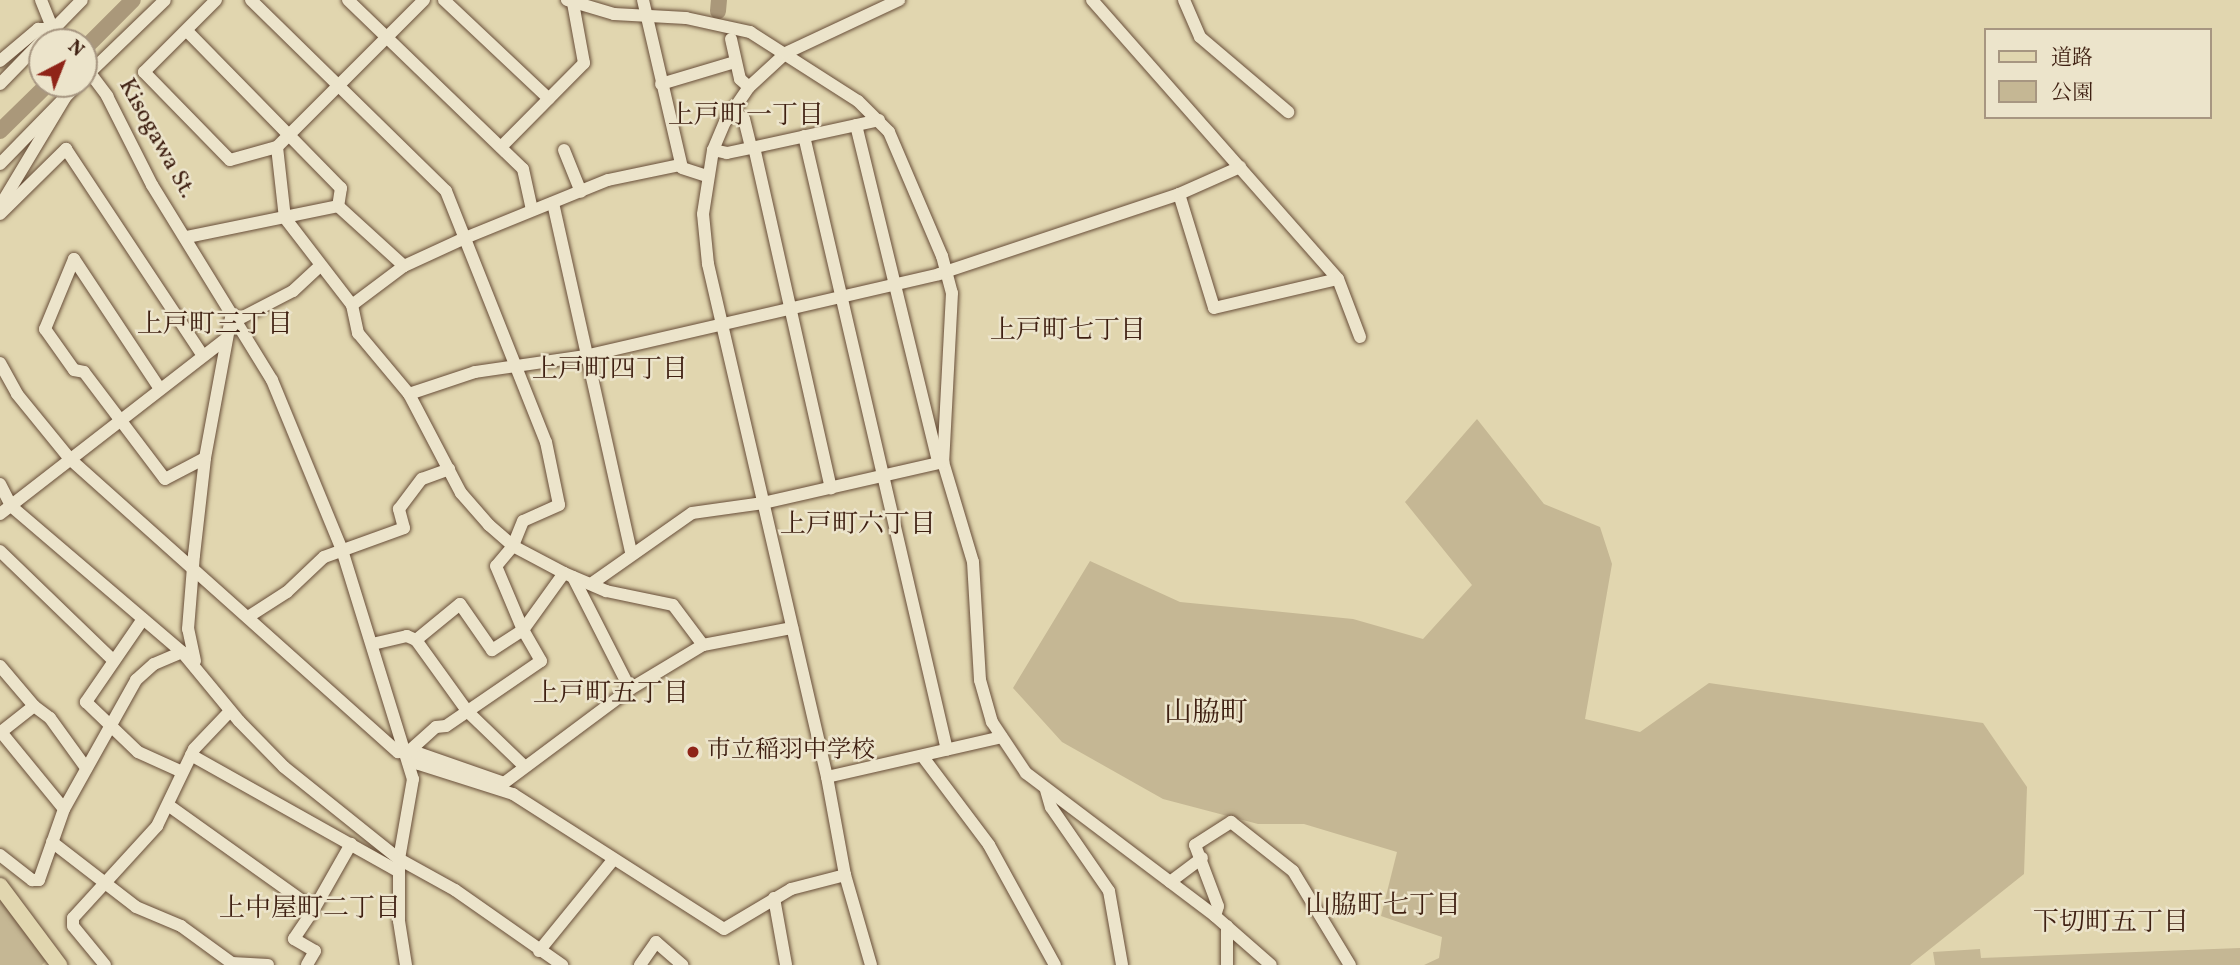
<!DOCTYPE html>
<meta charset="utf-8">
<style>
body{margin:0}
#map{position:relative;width:2240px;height:965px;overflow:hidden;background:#e1d6af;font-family:Vollkorn,"Noto Serif JP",serif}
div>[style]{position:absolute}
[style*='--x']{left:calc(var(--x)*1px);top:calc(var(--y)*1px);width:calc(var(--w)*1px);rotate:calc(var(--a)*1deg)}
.green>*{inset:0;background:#c5b794}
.river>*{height:16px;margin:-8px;padding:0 8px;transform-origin:8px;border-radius:8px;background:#aa987a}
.roads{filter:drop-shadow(0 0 2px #684e39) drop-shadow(0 0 2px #684e39)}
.minor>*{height:12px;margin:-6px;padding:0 6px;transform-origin:6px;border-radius:6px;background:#ece4cb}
.major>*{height:16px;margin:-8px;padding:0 8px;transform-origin:8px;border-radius:8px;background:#e1d6af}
.dots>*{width:19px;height:19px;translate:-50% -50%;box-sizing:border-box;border:4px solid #ece4cb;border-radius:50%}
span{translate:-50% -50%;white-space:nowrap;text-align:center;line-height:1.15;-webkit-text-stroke:5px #ece4cb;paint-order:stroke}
.street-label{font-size:24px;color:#3f2012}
.poi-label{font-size:24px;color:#3f2012}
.left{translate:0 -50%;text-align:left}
.neighbourhood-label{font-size:26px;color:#3f2012}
.quarter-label{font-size:28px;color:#3f2012}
.legend{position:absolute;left:1984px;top:28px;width:228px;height:91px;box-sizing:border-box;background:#ece4cb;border:2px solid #a79681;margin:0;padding:9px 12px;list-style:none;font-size:21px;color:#3f2012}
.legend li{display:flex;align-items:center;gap:14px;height:35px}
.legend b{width:35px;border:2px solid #a79681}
.north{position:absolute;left:28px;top:28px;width:70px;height:70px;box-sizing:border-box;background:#ece4cb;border:2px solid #a79681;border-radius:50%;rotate:42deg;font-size:19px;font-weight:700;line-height:28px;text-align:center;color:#3f2012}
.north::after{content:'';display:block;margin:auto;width:24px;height:32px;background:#8f2418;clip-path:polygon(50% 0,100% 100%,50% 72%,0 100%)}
</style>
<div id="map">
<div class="green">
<div style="clip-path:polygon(1477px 419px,1544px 504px,1600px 527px,1612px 564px,1585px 719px,1640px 732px,1709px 683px,1983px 723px,2027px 787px,2024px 874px,1910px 965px,1424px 965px,1439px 958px,1442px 937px,1381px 916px,1397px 852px,1304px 824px,1258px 824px,1163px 799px,1062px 742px,1013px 688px,1090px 561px,1180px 602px,1353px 619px,1423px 639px,1472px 585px,1405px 502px)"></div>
<div style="clip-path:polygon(0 886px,51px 956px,42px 965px,0 965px)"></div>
<div style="clip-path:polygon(2240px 948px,2240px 965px,1935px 965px,1933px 952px,1980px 949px,1981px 958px)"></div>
</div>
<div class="river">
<div style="--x:718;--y:11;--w:11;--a:-85"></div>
<div style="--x:84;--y:49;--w:69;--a:-45"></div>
<div style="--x:0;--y:131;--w:67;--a:-44.4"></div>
</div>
<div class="roads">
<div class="minor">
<div style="--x:41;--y:0;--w:31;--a:68"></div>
<div style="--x:53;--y:29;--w:17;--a:50"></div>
<div style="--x:216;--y:0;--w:102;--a:135"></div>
<div style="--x:144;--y:72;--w:123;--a:45.7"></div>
<div style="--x:230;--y:160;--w:49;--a:-15.5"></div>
<div style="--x:251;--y:0;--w:273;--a:44.4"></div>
<div style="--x:446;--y:191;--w:270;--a:68.3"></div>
<div style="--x:546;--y:442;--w:64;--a:78.3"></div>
<div style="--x:559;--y:505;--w:39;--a:156"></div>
<div style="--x:523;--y:521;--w:27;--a:112"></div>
<div style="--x:513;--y:546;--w:26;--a:130"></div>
<div style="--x:496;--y:566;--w:69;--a:67.1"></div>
<div style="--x:523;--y:630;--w:37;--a:147"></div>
<div style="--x:492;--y:650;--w:56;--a:-124.8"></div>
<div style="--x:460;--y:604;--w:57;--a:140.7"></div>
<div style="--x:416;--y:640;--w:10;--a:-156"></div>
<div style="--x:407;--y:636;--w:36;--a:167"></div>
<div style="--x:348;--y:0;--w:243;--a:44"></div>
<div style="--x:523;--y:169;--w:42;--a:77.6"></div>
<div style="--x:424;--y:0;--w:208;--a:135"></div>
<div style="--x:277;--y:147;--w:71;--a:83.6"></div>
<div style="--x:285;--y:218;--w:110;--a:52.4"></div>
<div style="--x:352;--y:305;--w:29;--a:78"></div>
<div style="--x:358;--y:333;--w:80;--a:50.1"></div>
<div style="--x:409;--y:394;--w:112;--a:62.3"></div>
<div style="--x:461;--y:493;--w:43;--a:48.8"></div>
<div style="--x:489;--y:525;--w:32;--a:41"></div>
<div style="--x:513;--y:546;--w:58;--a:27.9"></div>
<div style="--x:564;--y:573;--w:46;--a:23.2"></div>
<div style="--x:606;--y:591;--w:68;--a:11.8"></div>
<div style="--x:673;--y:605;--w:50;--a:53.1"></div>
<div style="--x:444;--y:0;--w:144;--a:43.3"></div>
<div style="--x:567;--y:0;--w:49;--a:16.6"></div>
<div style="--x:614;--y:14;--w:72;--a:3.2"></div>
<div style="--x:686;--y:18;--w:66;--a:12.3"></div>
<div style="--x:750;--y:32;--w:128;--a:32.6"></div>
<div style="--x:858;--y:101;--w:44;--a:45"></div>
<div style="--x:889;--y:132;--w:135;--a:66.9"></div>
<div style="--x:942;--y:256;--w:38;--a:75"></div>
<div style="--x:952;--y:293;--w:169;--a:93"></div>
<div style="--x:943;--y:462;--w:104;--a:73.3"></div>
<div style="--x:973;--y:562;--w:118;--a:86.6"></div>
<div style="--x:980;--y:680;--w:44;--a:74.1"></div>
<div style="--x:992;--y:722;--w:61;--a:56.3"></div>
<div style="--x:1026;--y:773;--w:237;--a:37.1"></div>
<div style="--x:1215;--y:916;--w:74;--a:41.2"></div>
<div style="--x:643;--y:0;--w:172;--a:76.9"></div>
<div style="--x:682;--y:168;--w:26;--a:18"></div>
<div style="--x:1092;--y:0;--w:372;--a:48.6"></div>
<div style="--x:1338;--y:279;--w:62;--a:69.2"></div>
<div style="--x:1184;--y:0;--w:40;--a:66.6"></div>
<div style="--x:1200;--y:37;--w:116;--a:40.4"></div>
<div style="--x:187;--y:31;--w:220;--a:45.6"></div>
<div style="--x:341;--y:188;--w:18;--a:99"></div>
<div style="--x:731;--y:39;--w:41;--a:77.3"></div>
<div style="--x:740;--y:79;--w:12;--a:42"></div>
<div style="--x:0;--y:61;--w:50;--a:-40.1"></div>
<div style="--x:38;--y:29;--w:15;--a:0"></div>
<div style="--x:84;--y:65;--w:39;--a:53"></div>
<div style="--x:107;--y:96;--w:100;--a:63.2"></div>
<div style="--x:152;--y:185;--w:229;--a:58.4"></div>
<div style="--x:272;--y:380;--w:184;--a:67.6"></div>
<div style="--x:342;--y:550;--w:240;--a:72.8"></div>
<div style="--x:413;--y:779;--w:81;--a:99.9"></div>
<div style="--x:399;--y:859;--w:64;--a:29"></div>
<div style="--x:455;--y:890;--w:131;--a:35"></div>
<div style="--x:84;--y:78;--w:112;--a:-43.9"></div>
<div style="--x:0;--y:84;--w:117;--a:-45.7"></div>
<div style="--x:661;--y:84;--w:77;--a:-16.6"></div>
<div style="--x:732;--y:111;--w:14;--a:34"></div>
<div style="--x:744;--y:119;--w:30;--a:76"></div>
<div style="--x:751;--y:148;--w:131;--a:-12.3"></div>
<div style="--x:856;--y:125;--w:346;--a:76.3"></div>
<div style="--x:804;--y:136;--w:630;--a:76.89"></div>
<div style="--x:501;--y:147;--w:118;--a:-45.3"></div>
<div style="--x:584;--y:63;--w:61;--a:-100.4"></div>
<div style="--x:754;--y:147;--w:350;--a:77.3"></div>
<div style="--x:564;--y:150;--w:45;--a:68"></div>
<div style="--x:713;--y:150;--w:14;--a:12"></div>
<div style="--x:727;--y:153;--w:25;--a:-12"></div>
<div style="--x:0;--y:164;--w:112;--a:-45.7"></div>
<div style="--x:1179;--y:194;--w:119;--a:72.9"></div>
<div style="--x:1214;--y:308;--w:127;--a:-13.2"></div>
<div style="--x:553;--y:203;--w:359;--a:77.4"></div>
<div style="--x:0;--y:206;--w:126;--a:-59"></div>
<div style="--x:338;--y:206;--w:89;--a:42.3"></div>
<div style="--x:0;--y:214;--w:93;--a:-44.6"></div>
<div style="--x:66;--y:149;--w:248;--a:56.5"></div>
<div style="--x:187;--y:237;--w:154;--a:-11.6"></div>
<div style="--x:352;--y:305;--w:65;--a:-36.9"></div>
<div style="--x:404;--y:266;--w:67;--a:-24.7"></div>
<div style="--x:465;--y:238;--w:154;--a:-22.1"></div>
<div style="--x:608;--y:180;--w:74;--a:-11.8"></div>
<div style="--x:237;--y:320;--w:63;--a:-27.4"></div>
<div style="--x:293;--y:291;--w:37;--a:-43"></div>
<div style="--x:0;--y:363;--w:35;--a:61"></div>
<div style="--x:17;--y:394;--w:84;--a:50.8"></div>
<div style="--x:70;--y:459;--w:440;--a:41.8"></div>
<div style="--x:398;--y:752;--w:20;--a:3"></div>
<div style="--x:418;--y:753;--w:91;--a:19.2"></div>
<div style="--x:504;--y:783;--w:157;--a:-36.7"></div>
<div style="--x:630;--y:689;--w:85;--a:-31.1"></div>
<div style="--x:703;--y:645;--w:91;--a:-10.8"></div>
<div style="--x:160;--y:389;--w:156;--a:-123.5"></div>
<div style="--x:74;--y:259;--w:76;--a:112.5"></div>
<div style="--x:45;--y:329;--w:50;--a:54.7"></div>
<div style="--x:74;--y:370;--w:10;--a:11"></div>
<div style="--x:84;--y:372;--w:134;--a:52.9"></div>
<div style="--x:165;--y:479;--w:45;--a:-27.7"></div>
<div style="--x:409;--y:394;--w:70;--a:-18.4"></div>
<div style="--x:475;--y:372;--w:111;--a:-8.3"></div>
<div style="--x:585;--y:356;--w:363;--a:-13"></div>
<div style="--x:939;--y:274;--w:253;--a:-18.4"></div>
<div style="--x:1179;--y:194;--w:67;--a:-23.9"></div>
<div style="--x:0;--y:484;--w:25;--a:63"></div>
<div style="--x:11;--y:506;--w:225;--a:40.5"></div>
<div style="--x:182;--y:652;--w:89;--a:50.4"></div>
<div style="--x:239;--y:721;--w:64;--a:45.6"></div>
<div style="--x:284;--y:767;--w:147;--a:38.7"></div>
<div style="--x:399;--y:859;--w:62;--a:90"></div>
<div style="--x:399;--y:921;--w:45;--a:81"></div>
<div style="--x:0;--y:514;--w:286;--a:-37.8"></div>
<div style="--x:0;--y:551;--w:158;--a:44"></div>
<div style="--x:573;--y:577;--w:126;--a:63"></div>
<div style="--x:591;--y:584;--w:123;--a:-35.1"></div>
<div style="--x:692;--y:513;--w:72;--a:-8"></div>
<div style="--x:763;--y:503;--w:185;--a:-12.8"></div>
<div style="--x:248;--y:617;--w:46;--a:-32.7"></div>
<div style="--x:287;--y:592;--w:51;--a:-43.4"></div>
<div style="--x:324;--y:557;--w:85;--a:-19.9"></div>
<div style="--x:404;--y:528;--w:20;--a:-105"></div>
<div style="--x:399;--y:509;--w:38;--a:-53"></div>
<div style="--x:422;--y:479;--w:29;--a:-20"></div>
<div style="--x:143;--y:619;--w:101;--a:124.5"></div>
<div style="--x:86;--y:702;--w:72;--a:43.9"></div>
<div style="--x:138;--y:752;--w:48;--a:24.4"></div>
<div style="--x:416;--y:640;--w:89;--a:54.2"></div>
<div style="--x:468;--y:712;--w:76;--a:43.9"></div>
<div style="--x:195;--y:661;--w:33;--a:-102"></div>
<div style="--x:188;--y:629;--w:74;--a:-85.4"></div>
<div style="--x:194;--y:555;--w:98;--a:-83.5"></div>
<div style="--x:205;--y:458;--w:147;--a:-79.5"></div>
<div style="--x:0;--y:666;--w:52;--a:49.6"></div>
<div style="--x:34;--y:706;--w:20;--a:37"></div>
<div style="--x:50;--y:718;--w:62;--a:54.2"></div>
<div style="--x:34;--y:706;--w:42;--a:141.8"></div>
<div style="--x:1;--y:732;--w:99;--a:50.7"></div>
<div style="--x:407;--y:753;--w:16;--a:43"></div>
<div style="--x:419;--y:764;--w:99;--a:17.7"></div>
<div style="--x:513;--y:794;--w:250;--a:32.6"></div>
<div style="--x:724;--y:929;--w:78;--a:-30.8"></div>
<div style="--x:791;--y:889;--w:56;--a:-14.5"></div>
<div style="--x:407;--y:753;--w:39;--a:-42"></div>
<div style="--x:436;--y:727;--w:10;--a:-6"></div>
<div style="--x:446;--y:726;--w:115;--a:-34.4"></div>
<div style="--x:541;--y:661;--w:36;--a:-120"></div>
<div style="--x:523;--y:630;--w:70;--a:-54.3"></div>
<div style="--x:191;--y:755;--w:237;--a:29.3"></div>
<div style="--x:923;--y:757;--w:110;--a:53.1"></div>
<div style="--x:989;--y:845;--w:137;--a:61.2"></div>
<div style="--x:827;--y:777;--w:179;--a:-12.9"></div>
<div style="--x:1046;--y:790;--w:18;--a:74"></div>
<div style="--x:1051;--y:807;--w:102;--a:55.4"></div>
<div style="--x:1109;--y:891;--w:75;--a:80"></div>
<div style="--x:168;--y:805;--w:179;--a:35.5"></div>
<div style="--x:314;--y:909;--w:36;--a:124"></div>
<div style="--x:294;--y:939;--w:24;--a:30"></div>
<div style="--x:315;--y:951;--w:16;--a:120"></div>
<div style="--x:52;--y:842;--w:106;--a:37.7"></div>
<div style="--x:136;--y:907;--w:49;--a:22.9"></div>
<div style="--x:181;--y:926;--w:63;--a:36"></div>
<div style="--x:232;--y:963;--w:36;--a:3"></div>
<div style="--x:0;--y:855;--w:41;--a:38"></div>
<div style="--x:32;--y:880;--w:7;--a:0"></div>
<div style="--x:39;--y:880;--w:75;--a:-70.6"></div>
<div style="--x:64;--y:809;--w:148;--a:-60.8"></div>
<div style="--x:136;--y:680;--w:24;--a:-42"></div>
<div style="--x:154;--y:664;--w:30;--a:-23"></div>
<div style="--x:1170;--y:882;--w:40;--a:-37"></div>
<div style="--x:774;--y:898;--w:68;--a:79.8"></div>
<div style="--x:314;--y:909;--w:75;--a:-60.4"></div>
<div style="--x:1215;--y:916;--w:10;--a:-73"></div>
<div style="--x:1218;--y:906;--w:65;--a:-110.7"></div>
<div style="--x:1195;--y:845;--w:43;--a:-32.6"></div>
<div style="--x:1231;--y:822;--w:79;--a:38.3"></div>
<div style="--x:1293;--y:871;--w:110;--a:58.8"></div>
<div style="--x:1227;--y:926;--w:39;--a:90"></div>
<div style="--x:539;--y:951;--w:117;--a:-50.9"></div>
<div style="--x:105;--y:965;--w:50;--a:-129.4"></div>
<div style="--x:73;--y:926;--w:8;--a:-90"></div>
<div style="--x:73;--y:918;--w:125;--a:-47.6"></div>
<div style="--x:157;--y:826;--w:85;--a:-64.3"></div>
<div style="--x:194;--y:749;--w:52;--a:-46.5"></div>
<div style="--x:640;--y:965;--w:28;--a:-55"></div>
<div style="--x:656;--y:942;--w:35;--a:41"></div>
<div style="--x:871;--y:965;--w:94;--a:-106.1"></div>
<div style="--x:845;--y:875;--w:100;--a:-100.4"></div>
<div style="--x:827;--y:777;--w:527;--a:-103.06"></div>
<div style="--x:708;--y:264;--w:50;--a:-95.7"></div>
<div style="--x:703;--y:214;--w:65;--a:-81.1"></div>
<div style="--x:713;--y:150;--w:30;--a:-67"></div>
<div style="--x:725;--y:122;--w:42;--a:-55.6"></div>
<div style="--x:749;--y:87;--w:50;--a:-42.6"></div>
<div style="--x:786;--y:53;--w:125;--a:-25.1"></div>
</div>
<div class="major">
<div style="--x:0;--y:886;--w:99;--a:53.2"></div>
</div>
</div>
<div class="dots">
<div style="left:693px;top:752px;background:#8f2418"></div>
</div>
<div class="street-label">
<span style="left:156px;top:139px;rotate:61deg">Kisogawa St.</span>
</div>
<div class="poi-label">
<span class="left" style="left:707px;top:752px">市立稲羽中学校</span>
</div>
<div class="neighbourhood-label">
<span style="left:746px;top:117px">上戸町一丁目</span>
<span style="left:215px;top:326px">上戸町三丁目</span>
<span style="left:1068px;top:332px">上戸町七丁目</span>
<span style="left:610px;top:371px">上戸町四丁目</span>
<span style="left:858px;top:526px">上戸町六丁目</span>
<span style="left:611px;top:695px">上戸町五丁目</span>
<span style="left:1383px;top:907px">山脇町七丁目</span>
<span style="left:310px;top:910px">上中屋町二丁目</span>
<span style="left:2111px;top:924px">下切町五丁目</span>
</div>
<div class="quarter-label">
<span style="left:1206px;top:714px">山脇町</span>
</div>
<ul class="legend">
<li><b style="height:9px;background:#e1d6af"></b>道路</li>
<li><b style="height:19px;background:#c5b794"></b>公園</li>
</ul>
<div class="north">N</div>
</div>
